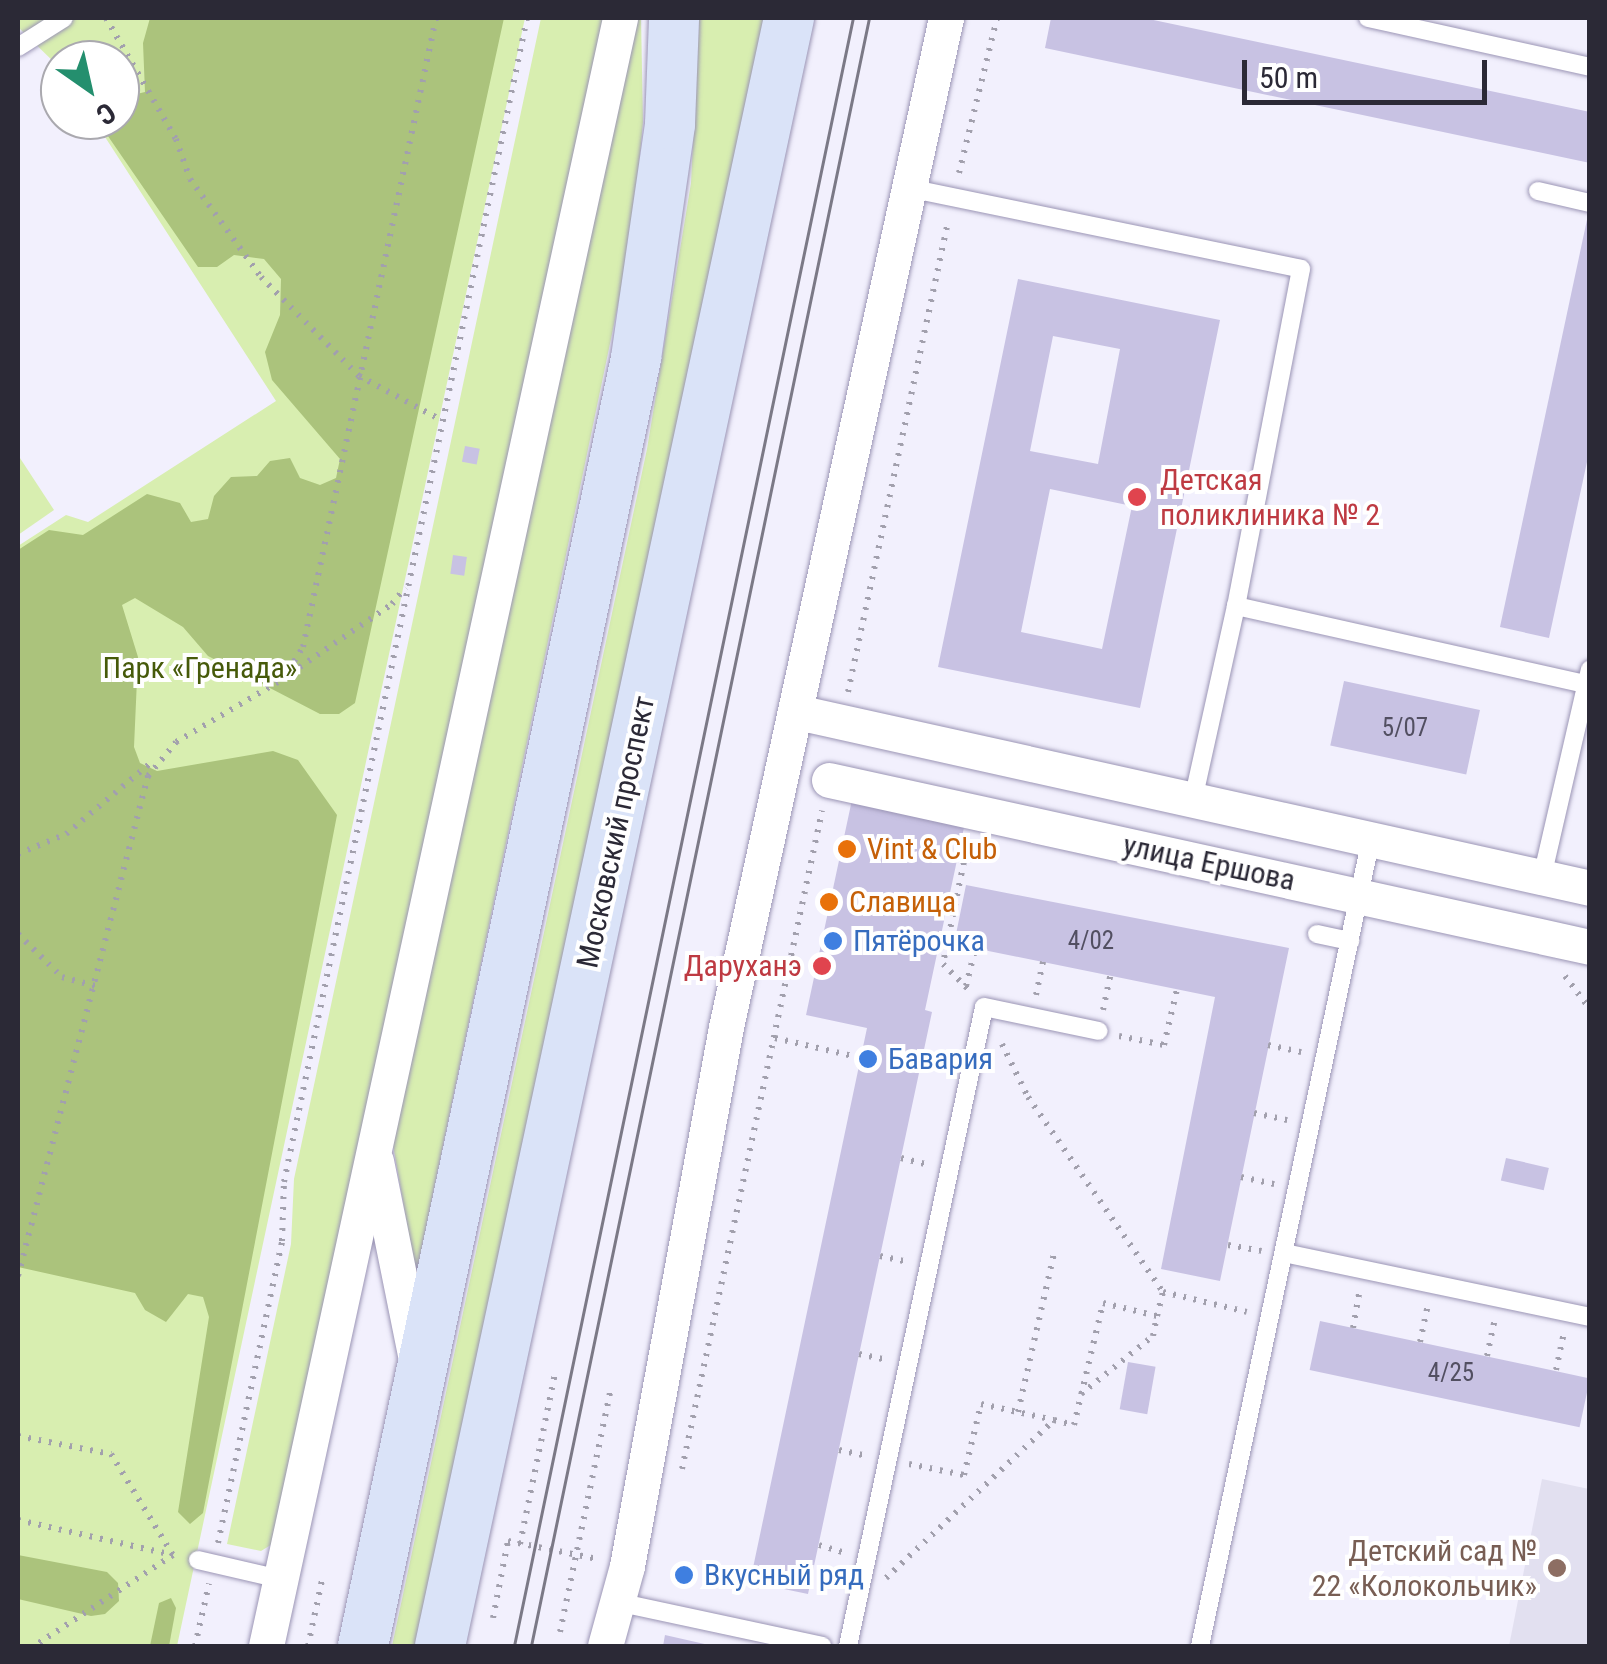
<!DOCTYPE html>
<meta charset="utf-8">
<style>
body{margin:0}
#map{position:relative;width:1607px;height:1664px;overflow:hidden;background:#f2f0fd;font-family:"Roboto Condensed",sans-serif}
div>[style]{position:absolute}
[style*='--x']{left:calc(var(--x)*1px);top:calc(var(--y)*1px);width:calc(var(--w)*1px);rotate:calc(var(--a)*1deg)}
.built>*{inset:0;background:#e2e0f0}
.green>*{inset:0;background:#d8eeb0}
.forest>*{inset:0;background:#abc37c}
.building>*{inset:0;background:#c8c2e3;transform-origin:0 0}
.path>*{height:6px;margin-top:-3px;transform-origin:0;background:repeating-linear-gradient(90deg,#a2a0ad 0 2.5px,transparent 0 10.5px)}
.roads{filter:drop-shadow(0 0 2px #9b95b5) drop-shadow(0 0 2px #9b95b5)}
.lane>*{height:18px;margin:-9px;padding:0 9px;transform-origin:9px;border-radius:9px;background:#fff}
.street>*{height:35px;margin:-17.5px;padding:0 17.5px;transform-origin:17.5px;border-radius:17.5px;background:#fff}
.secondary>*{height:50px;margin:-25px;padding:0 25px;transform-origin:25px;border-radius:25px;background:#dae3f8}
.tram>*{height:2.5px;margin:-1.25px;padding:0 1.25px;transform-origin:1.25px;border-radius:1.25px;background:#7b7986}
.dots>*{width:28px;height:28px;translate:-50% -50%;box-sizing:border-box;border:5px solid #fff;border-radius:50%}
span{translate:-50% -50%;white-space:nowrap;text-align:center;line-height:1.15;-webkit-text-stroke:8px #fff;paint-order:stroke}
.number-label{font-size:25px;color:#524f61}
.number-label span{-webkit-text-stroke-width:0}
.health-label{font-size:30px;color:#be3a42}
.left{translate:0 -50%;text-align:left}
.right{translate:-100% -50%;text-align:right}
.park-label{font-size:30px;color:#465a0a}
.street-label{font-size:30px;color:#2b2936}
.food-label{font-size:30px;color:#c56008}
.shop-label{font-size:30px;color:#366cbe}
.education-label{font-size:30px;color:#785e54}
.frame{position:absolute;inset:0;border:20px solid #2b2936;pointer-events:none}
.north{position:absolute;left:40px;top:40px;width:100px;height:100px;box-sizing:border-box;background:#fff;border:2px solid #aaa9af;border-radius:50%;rotate:146deg;font-size:28px;font-weight:700;line-height:40px;text-align:center;color:#2b2936}
.north::after{content:'';display:block;margin:auto;width:35px;height:45px;background:#248f6e;clip-path:polygon(50% 0,100% 100%,50% 72%,0 100%)}
.scale{position:absolute;left:1242px;top:60px;width:245px;height:45px;box-sizing:border-box;border:5px solid #2b2936;border-top:0;padding-left:12px;font-size:30px;line-height:35px;white-space:nowrap;color:#2b2936;-webkit-text-stroke:8px #fff;paint-order:stroke}
</style>
<div id="map">
<div class="built">
<div style="clip-path:polygon(1542px 1479px,1589px 1489px,1589px 1646px,1509px 1646px)"></div>
</div>
<div class="green">
<div style="clip-path:polygon(18px 18px,525px 18px,177px 1646px,18px 1646px,18px 546px,66px 515px,88px 522px,276px 401px,94px 120px,120px 120px,120px 60px,60px 60px,60px 68px,18px 27px)"></div>
<div style="clip-path:polygon(541px 18px,609px 18px,279px 1540px,261px 1551px,227px 1544px,291px 1244px,294px 1179px)"></div>
<div style="clip-path:polygon(630px 18px,641px 18px,643px 122px,632px 238px,416px 1275px,388px 1117px)"></div>
<div style="clip-path:polygon(699px 18px,771px 18px,422px 1646px,392px 1646px,647px 449px,691px 183px)"></div>
<div style="clip-path:polygon(18px 455px,54px 510px,18px 535px)"></div>
</div>
<div class="forest">
<div style="clip-path:polygon(150px 18px,504px 18px,355px 703px,339px 714px,320px 714px,208px 656px,183px 627px,135px 598px,122px 605px,138px 657px,134px 747px,140px 763px,157px 771px,273px 751px,298px 760px,337px 815px,203px 1513px,190px 1524px,178px 1512px,209px 1317px,203px 1297px,188px 1294px,166px 1322px,145px 1310px,135px 1293px,18px 1267px,18px 550px,49px 530px,83px 535px,147px 494px,180px 503px,191px 522px,208px 519px,214px 496px,231px 477px,257px 476px,270px 461px,290px 458px,300px 478px,320px 485px,336px 478px,340px 459px,272px 380px,265px 352px,280px 315px,281px 279px,264px 259px,234px 255px,217px 267px,198px 267px,101px 126px,102px 120px,120px 120px,120px 98px,145px 92px,143px 43px)"></div>
<div style="clip-path:polygon(18px 1555px,107px 1572px,118px 1583px,119px 1601px,105px 1614px,91px 1616px,18px 1599px)"></div>
<div style="clip-path:polygon(171px 1598px,176px 1608px,169px 1646px,150px 1646px,159px 1603px)"></div>
</div>
<div class="building">
<div style="clip-path:polygon(1051px 18px,1144px 18px,1590px 112px,1590px 163px,1045px 48px)"></div>
<div style="clip-path:polygon(1588px 215px,1590px 448px,1549px 638px,1500px 627px)"></div>
<div style="clip-path:polygon(evenodd,1018px 279px,1220px 320px,1140px 708px,938px 667px,1018px 279px,1053px 336px,1120px 349px,1098px 464px,1030px 451px,1053px 336px,1018px 279px,1050px 489px,1132px 506px,1102px 649px,1021px 632px,1050px 489px)"></div>
<div style="left:465px;top:446px;width:15px;height:16px;rotate:11deg"></div>
<div style="left:453px;top:555px;width:14px;height:19px;rotate:8deg"></div>
<div style="left:1344px;top:681px;width:139px;height:66px;rotate:12deg"></div>
<div style="clip-path:polygon(853px 795px,966px 818px,925px 1010px,932px 1012px,808px 1594px,750px 1582px,867px 1028px,806px 1015px)"></div>
<div style="clip-path:polygon(966px 885px,1289px 948px,1220px 1281px,1161px 1269px,1215px 997px,954px 944px)"></div>
<div style="left:1506px;top:1158px;width:44px;height:23px;rotate:13deg"></div>
<div style="left:1320px;top:1321px;width:276px;height:50px;rotate:12deg"></div>
<div style="left:1128px;top:1362px;width:28px;height:48px;rotate:10deg"></div>
<div style="left:680px;top:1567px;width:10px;height:14px;rotate:6deg"></div>
<div style="clip-path:polygon(665px 1635px,709px 1645px,709px 1646px,663px 1646px)"></div>
</div>
<div class="path">
<div style="--x:106;--y:18;--w:140;--a:60"></div>
<div style="--x:176;--y:139;--w:42;--a:70.7"></div>
<div style="--x:190;--y:179;--w:121;--a:54.1"></div>
<div style="--x:261;--y:277;--w:139;--a:45.3"></div>
<div style="--x:359;--y:376;--w:93;--a:28.2"></div>
<div style="--x:959;--y:173;--w:160;--a:-76.2"></div>
<div style="--x:291;--y:673;--w:122;--a:-34.3"></div>
<div style="--x:392;--y:604;--w:21;--a:-51"></div>
<div style="--x:848;--y:692;--w:482;--a:-78"></div>
<div style="--x:968;--y:842;--w:125;--a:101.6"></div>
<div style="--x:943;--y:964;--w:38;--a:45"></div>
<div style="--x:18;--y:854;--w:52;--a:-22.6"></div>
<div style="--x:66;--y:834;--w:114;--a:-40"></div>
<div style="--x:18;--y:934;--w:62;--a:44.3"></div>
<div style="--x:62;--y:977;--w:35;--a:15"></div>
<div style="--x:1565;--y:976;--w:41;--a:52.9"></div>
<div style="--x:966;--y:986;--w:38;--a:-76"></div>
<div style="--x:1036;--y:995;--w:34;--a:-78"></div>
<div style="--x:1103;--y:1010;--w:35;--a:-78"></div>
<div style="--x:1119;--y:1036;--w:46;--a:11.3"></div>
<div style="--x:1164;--y:1045;--w:57;--a:-76.9"></div>
<div style="--x:775;--y:1038;--w:88;--a:13.1"></div>
<div style="--x:1002;--y:1044;--w:59;--a:63.9"></div>
<div style="--x:1028;--y:1097;--w:237;--a:55.3"></div>
<div style="--x:1163;--y:1292;--w:86;--a:13.4"></div>
<div style="--x:1268;--y:1045;--w:34;--a:12"></div>
<div style="--x:922;--y:1061;--w:29;--a:12"></div>
<div style="--x:1254;--y:1113;--w:34;--a:12"></div>
<div style="--x:901;--y:1158;--w:29;--a:14"></div>
<div style="--x:1241;--y:1177;--w:34;--a:12"></div>
<div style="--x:1228;--y:1245;--w:34;--a:10"></div>
<div style="--x:880;--y:1256;--w:29;--a:12"></div>
<div style="--x:18;--y:1276;--w:517;--a:-75.43"></div>
<div style="--x:148;--y:776;--w:44;--a:-50.5"></div>
<div style="--x:176;--y:742;--w:124;--a:-30.5"></div>
<div style="--x:283;--y:679;--w:38;--a:-58"></div>
<div style="--x:303;--y:647;--w:643;--a:-78.06"></div>
<div style="--x:1353;--y:1328;--w:39;--a:-80"></div>
<div style="--x:1420;--y:1342;--w:39;--a:-78"></div>
<div style="--x:859;--y:1354;--w:29;--a:12"></div>
<div style="--x:1487;--y:1356;--w:39;--a:-78"></div>
<div style="--x:1556;--y:1370;--w:39;--a:-78"></div>
<div style="--x:1081;--y:1394;--w:92;--a:-38.9"></div>
<div style="--x:1153;--y:1336;--w:20;--a:-79"></div>
<div style="--x:1018;--y:1412;--w:163;--a:-77.2"></div>
<div style="--x:18;--y:1436;--w:95;--a:11"></div>
<div style="--x:111;--y:1454;--w:119;--a:58.5"></div>
<div style="--x:173;--y:1555;--w:166;--a:146.8"></div>
<div style="--x:839;--y:1450;--w:29;--a:12"></div>
<div style="--x:909;--y:1464;--w:56;--a:11.3"></div>
<div style="--x:964;--y:1475;--w:73;--a:-76.5"></div>
<div style="--x:981;--y:1404;--w:75;--a:12.4"></div>
<div style="--x:682;--y:1469;--w:673;--a:-77.99"></div>
<div style="--x:18;--y:1520;--w:159;--a:12.7"></div>
<div style="--x:218;--y:1543;--w:309;--a:-78"></div>
<div style="--x:282;--y:1241;--w:59;--a:-88.1"></div>
<div style="--x:284;--y:1182;--w:1189;--a:-78.21"></div>
<div style="--x:520;--y:1544;--w:175;--a:-78.4"></div>
<div style="--x:819;--y:1545;--w:28;--a:17"></div>
<div style="--x:886;--y:1578;--w:231;--a:-43.2"></div>
<div style="--x:1054;--y:1420;--w:21;--a:14"></div>
<div style="--x:1074;--y:1425;--w:125;--a:-76.6"></div>
<div style="--x:1103;--y:1303;--w:56;--a:13.5"></div>
<div style="--x:1157;--y:1316;--w:25;--a:-76"></div>
<div style="--x:493;--y:1618;--w:78;--a:-79"></div>
<div style="--x:508;--y:1541;--w:91;--a:11.4"></div>
<div style="--x:560;--y:1632;--w:250;--a:-78.2"></div>
<div style="--x:195;--y:1646;--w:64;--a:-77.3"></div>
<div style="--x:308;--y:1646;--w:67;--a:-78"></div>
</div>
<div class="roads">
<div class="lane">
<div style="--x:1368;--y:18;--w:227;--a:12.4"></div>
<div style="--x:18;--y:47;--w:54;--a:-32.2"></div>
<div style="--x:908;--y:188;--w:401;--a:11.6"></div>
<div style="--x:1301;--y:269;--w:343;--a:100.9"></div>
<div style="--x:1538;--y:191;--w:53;--a:13"></div>
<div style="--x:1193;--y:800;--w:199;--a:-77.5"></div>
<div style="--x:1236;--y:606;--w:359;--a:12.6"></div>
<div style="--x:1542;--y:877;--w:213;--a:-77"></div>
<div style="--x:1317;--y:934;--w:34;--a:12"></div>
<div style="--x:1284;--y:1253;--w:313;--a:11.8"></div>
<div style="--x:198;--y:1560;--w:84;--a:13"></div>
<div style="--x:617;--y:1602;--w:210;--a:12.1"></div>
<div style="--x:848;--y:1646;--w:653;--a:-77.98"></div>
<div style="--x:984;--y:1007;--w:117;--a:11.8"></div>
<div style="--x:1200;--y:1646;--w:825;--a:-78.04"></div>
</div>
<div class="street">
<div style="--x:797;--y:712;--w:812;--a:12.51"></div>
<div style="--x:829;--y:780;--w:779;--a:12.38"></div>
<div style="--x:376;--y:1161;--w:203;--a:78.6"></div>
<div style="--x:266;--y:1646;--w:1666;--a:-77.73"></div>
<div style="--x:605;--y:1646;--w:83;--a:-74.6"></div>
<div style="--x:627;--y:1566;--w:548;--a:-79.59"></div>
<div style="--x:726;--y:1027;--w:1033;--a:-77.7"></div>
</div>
<div class="secondary">
<div style="--x:363;--y:1646;--w:1317;--a:-78.03"></div>
<div style="--x:636;--y:358;--w:236;--a:-81.7"></div>
<div style="--x:670;--y:124;--w:106;--a:-87.8"></div>
<div style="--x:440;--y:1646;--w:1665;--a:-77.9"></div>
</div>
</div>
<div class="tram">
<div style="--x:514;--y:1646;--w:1663;--a:-78.24"></div>
<div style="--x:531;--y:1646;--w:1663;--a:-78.27"></div>
</div>
<div class="dots">
<div style="left:1137px;top:497px;background:#e0444e"></div>
<div style="left:847px;top:849px;background:#e8710a"></div>
<div style="left:829px;top:902px;background:#e8710a"></div>
<div style="left:833px;top:941px;background:#3f7fe0"></div>
<div style="left:822px;top:966px;background:#e0444e"></div>
<div style="left:868px;top:1059px;background:#3f7fe0"></div>
<div style="left:1557px;top:1568px;background:#8d6e63"></div>
<div style="left:684px;top:1575px;background:#3f7fe0"></div>
</div>
<div class="number-label">
<span style="left:1405px;top:728px">5/07</span>
<span style="left:1091px;top:941px">4/02</span>
<span style="left:1451px;top:1373px">4/25</span>
</div>
<div class="health-label">
<span class="left" style="left:1160px;top:497px">Детская<br>поликлиника № 2</span>
<span class="right" style="left:802px;top:966px">Даруханэ</span>
</div>
<div class="park-label">
<span style="left:200px;top:668px">Парк «Гренада»</span>
</div>
<div class="street-label">
<span style="left:616px;top:832px;rotate:-78deg">Московский проспект</span>
<span style="left:1209px;top:863px;rotate:12deg">улица Ершова</span>
</div>
<div class="food-label">
<span class="left" style="left:867px;top:849px">Vint &amp; Club</span>
<span class="left" style="left:849px;top:902px">Славица</span>
</div>
<div class="shop-label">
<span class="left" style="left:853px;top:941px">Пятёрочка</span>
<span class="left" style="left:888px;top:1059px">Бавария</span>
<span class="left" style="left:704px;top:1575px">Вкусный ряд</span>
</div>
<div class="education-label">
<span class="right" style="left:1537px;top:1568px">Детский сад №<br>22 «Колокольчик»</span>
</div>
<div class="frame"></div>
<div class="north">С</div>
<div class="scale">50 m</div>
</div>
